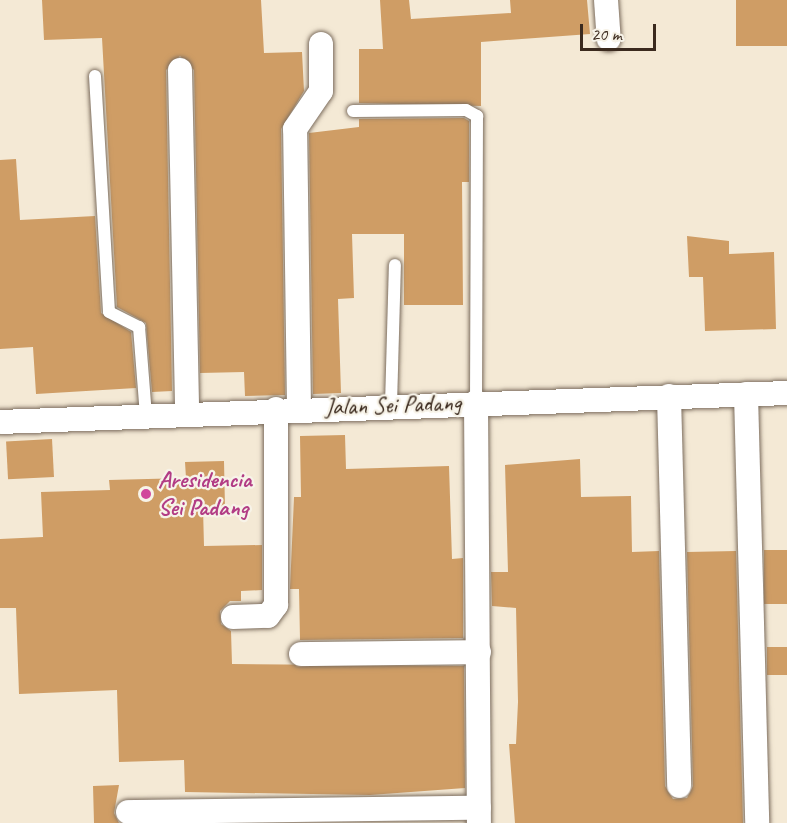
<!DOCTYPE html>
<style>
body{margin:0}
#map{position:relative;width:787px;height:823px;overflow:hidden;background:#f4e9d5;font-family:Caveat,sans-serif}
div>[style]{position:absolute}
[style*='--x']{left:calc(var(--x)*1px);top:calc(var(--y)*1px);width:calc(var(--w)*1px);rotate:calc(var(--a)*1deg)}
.building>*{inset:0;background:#cf9d65;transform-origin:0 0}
.roads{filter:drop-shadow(0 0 2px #7c6d5e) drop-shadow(0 0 2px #7c6d5e)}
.lane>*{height:12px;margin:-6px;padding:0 6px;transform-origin:6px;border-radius:6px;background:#fff}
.street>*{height:24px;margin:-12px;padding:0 12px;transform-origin:12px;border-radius:12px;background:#fff}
.dots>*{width:16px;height:16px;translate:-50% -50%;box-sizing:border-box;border:3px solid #f7f3e8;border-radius:50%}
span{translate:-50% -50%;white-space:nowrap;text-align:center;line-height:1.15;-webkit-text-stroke:4.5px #f7f3e8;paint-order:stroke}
.street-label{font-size:24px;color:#3b2a1e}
.hotel-label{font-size:24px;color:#b23c85;font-weight:700}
.left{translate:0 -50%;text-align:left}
.scale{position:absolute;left:580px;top:24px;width:76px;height:27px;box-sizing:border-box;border:3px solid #3b2a1e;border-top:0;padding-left:8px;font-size:18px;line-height:21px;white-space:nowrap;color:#3b2a1e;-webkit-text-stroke:4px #f7f3e8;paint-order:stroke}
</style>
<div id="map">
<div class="building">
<div style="clip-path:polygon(42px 0,261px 0,264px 53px,302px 52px,304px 91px,281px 129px,285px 395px,245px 396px,244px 372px,200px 373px,194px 70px,180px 56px,166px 70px,172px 391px,152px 392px,146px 323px,117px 307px,102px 38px,44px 40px)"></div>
<div style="clip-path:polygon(380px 0,409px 0,411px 19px,511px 13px,510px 0,587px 0,590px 34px,481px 42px,481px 106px,359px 103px,359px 49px,383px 49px)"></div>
<div style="left:736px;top:0;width:51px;height:46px"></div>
<div style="clip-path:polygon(464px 118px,469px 121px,469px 182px,462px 182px,463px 305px,404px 305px,404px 234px,352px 234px,354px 298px,338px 299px,341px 393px,313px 394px,309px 133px,359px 127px,359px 119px)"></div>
<div style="clip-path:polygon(16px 159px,20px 220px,95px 216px,101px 313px,131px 332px,136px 388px,36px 394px,33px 347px,0 349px,0 160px)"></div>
<div style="clip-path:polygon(687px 236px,729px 241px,729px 254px,774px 252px,776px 329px,705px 331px,703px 277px,689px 277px)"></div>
<div style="clip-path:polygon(345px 435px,346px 469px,449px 466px,452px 559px,463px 558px,463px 638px,300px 640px,299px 589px,290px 589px,294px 497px,301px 497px,300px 436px)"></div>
<div style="left:52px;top:439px;width:38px;height:46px;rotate:87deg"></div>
<div style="clip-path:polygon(580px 459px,581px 497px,631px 496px,632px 552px,659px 551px,665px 786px,673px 799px,687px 798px,693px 786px,687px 552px,736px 551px,743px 823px,515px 823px,509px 744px,516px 744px,518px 702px,516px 608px,492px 606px,491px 572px,508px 572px,505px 465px)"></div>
<div style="clip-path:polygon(224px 461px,225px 508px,203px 508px,204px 546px,262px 545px,262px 590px,241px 591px,241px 601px,230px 601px,220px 611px,221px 624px,231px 631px,232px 664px,464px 666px,465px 788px,370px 795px,185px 792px,184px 760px,119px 762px,117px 690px,19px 694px,16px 608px,0 608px,0 539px,43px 537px,41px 492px,110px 490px,109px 480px,186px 478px,185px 462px)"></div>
<div style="left:764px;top:550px;width:23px;height:54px"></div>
<div style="left:787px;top:647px;width:28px;height:20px;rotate:90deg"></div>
<div style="clip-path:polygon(119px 785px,114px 813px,119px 823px,94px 823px,93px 786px)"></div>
</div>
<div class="roads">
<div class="lane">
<div style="--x:95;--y:76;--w:236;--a:86.6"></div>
<div style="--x:109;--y:312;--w:34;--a:27"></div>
<div style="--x:139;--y:327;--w:88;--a:85.5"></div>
<div style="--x:353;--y:111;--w:113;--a:-0.5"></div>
<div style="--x:466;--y:110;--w:13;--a:29"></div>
<div style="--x:477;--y:116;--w:286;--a:90.2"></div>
<div style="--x:391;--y:405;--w:140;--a:-88.4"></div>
</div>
<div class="street">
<div style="--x:606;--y:0;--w:39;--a:86"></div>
<div style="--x:180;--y:70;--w:343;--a:88.8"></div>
<div style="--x:746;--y:394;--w:429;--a:88.5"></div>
<div style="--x:669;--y:396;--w:390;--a:88.5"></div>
<div style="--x:476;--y:402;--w:421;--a:89.6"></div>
<div style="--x:299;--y:408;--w:279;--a:-90.8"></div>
<div style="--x:295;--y:129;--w:46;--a:-55.6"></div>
<div style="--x:321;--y:91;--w:47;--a:-90"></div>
<div style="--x:0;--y:422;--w:788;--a:-2.11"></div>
<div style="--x:233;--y:617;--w:35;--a:-2"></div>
<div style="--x:268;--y:616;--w:14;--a:-54"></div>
<div style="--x:276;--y:605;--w:196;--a:-90"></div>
<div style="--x:301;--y:654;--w:178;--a:-0.6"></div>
<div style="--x:128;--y:812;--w:351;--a:-0.7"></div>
</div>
</div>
<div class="dots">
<div style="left:146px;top:494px;background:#d1479c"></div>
</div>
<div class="street-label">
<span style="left:393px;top:405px;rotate:-2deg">Jalan Sei Padang</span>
</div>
<div class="hotel-label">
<span class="left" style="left:158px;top:494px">Aresidencia<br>Sei Padang</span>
</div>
<div class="scale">20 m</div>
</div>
